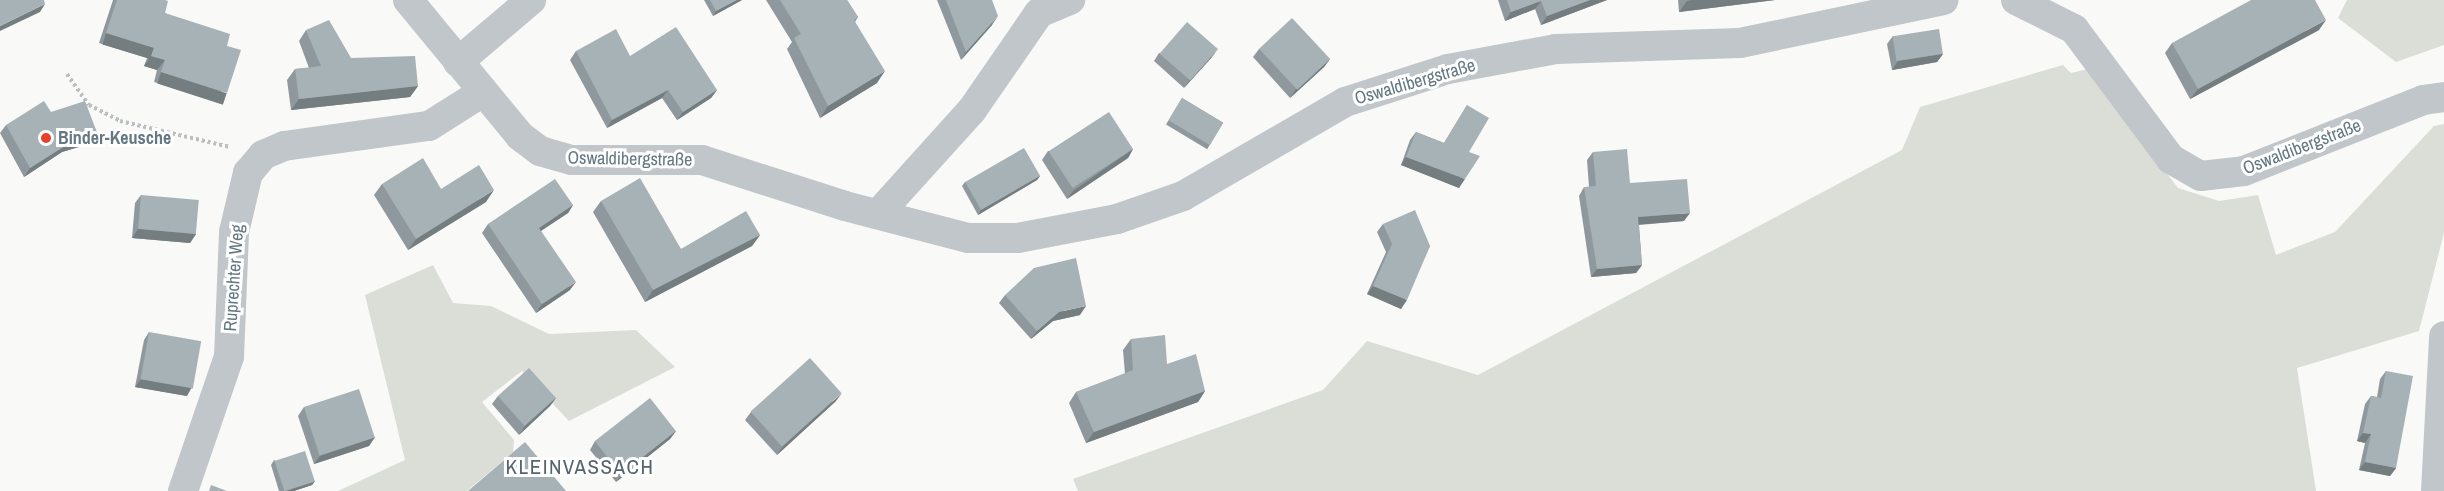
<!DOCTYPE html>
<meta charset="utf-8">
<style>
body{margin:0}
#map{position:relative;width:2444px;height:491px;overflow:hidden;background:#f9f9f7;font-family:"Archivo Narrow",sans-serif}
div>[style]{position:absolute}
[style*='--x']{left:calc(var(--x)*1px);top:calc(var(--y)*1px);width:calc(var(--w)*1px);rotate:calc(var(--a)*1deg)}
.green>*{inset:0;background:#daded6}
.path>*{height:4px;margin-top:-2px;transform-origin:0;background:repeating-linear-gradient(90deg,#babfc1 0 3px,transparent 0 6px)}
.minor>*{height:30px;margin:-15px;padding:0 15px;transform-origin:15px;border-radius:15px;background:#c0c6c9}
.wall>*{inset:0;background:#8f999d;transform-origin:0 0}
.shaded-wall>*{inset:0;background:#747d7f;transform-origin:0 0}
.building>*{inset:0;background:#a6b2b6;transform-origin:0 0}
.dots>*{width:16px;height:16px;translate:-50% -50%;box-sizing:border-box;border:3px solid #fff;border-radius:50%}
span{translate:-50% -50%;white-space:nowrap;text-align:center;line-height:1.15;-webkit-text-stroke:6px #fff;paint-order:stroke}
.street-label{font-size:18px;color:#637882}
.poi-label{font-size:18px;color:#637882;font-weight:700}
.left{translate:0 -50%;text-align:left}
.quarter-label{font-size:21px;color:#56656d;letter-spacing:1.5px}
</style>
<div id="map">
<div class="green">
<div style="clip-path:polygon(2347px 0,2444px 0,2444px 45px,2396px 62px,2338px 18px)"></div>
<div style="clip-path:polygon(2063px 65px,2071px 73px,2088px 69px,2178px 188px,2219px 201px,2258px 195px,2276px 255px,2335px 232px,2434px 126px,2444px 124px,2444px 233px,2419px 331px,2297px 368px,2316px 491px,1078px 491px,1073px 479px,1323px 390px,1367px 341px,1478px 375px,1902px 150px,1920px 107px)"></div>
<div style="clip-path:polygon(433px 265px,453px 303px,491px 306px,549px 334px,636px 330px,675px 367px,569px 421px,522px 371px,482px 402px,514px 440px,513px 452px,467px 491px,338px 491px,405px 460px,365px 295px)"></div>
</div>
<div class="path">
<div style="--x:67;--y:74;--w:38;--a:55"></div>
<div style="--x:89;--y:105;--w:35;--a:27"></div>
<div style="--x:120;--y:121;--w:113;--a:13.3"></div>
</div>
<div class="minor">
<div style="--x:408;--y:0;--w:176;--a:50.5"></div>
<div style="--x:520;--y:136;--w:25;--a:37"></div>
<div style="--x:540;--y:151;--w:32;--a:16"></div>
<div style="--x:571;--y:160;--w:131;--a:0"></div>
<div style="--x:702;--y:160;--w:150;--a:17.8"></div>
<div style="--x:845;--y:206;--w:127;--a:14.6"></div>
<div style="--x:968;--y:238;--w:50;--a:0"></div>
<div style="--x:1018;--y:238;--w:101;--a:-10.9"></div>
<div style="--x:1117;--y:219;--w:70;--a:-19.2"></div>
<div style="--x:1183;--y:196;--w:187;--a:-30.1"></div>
<div style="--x:1345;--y:102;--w:108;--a:-17.8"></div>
<div style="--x:1448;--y:69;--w:110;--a:-10.5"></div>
<div style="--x:1556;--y:49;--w:184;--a:-1.9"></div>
<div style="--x:1740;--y:43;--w:208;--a:-11.9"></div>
<div style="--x:2016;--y:0;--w:65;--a:26.6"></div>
<div style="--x:2074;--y:29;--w:162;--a:53.3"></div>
<div style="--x:2171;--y:159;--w:34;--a:30"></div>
<div style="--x:2201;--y:176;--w:43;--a:-6.6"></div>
<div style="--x:2244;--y:171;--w:193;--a:-21.6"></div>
<div style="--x:2423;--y:100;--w:21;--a:-8"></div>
<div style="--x:458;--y:62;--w:96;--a:-40.3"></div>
<div style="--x:878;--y:214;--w:140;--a:-47.9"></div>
<div style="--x:972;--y:110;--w:118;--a:-55.4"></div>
<div style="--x:1039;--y:13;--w:34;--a:-23"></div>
<div style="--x:183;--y:491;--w:142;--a:-71.1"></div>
<div style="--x:229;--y:357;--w:125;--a:-87.7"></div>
<div style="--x:234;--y:232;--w:61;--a:-76.7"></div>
<div style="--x:248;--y:173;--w:23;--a:-50"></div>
<div style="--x:263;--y:155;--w:23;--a:-23"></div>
<div style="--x:284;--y:146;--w:146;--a:-7.9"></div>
<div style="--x:429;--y:126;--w:64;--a:-32.2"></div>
<div style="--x:2436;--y:491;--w:155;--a:-87"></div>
</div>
<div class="wall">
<div style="clip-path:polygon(113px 0,165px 0,165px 13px,227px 46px,220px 103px,154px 82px,157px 70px,144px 66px,147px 58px,99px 43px)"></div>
<div style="clip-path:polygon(704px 0,742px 0,713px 16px)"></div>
<div style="clip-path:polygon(766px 0,847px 0,858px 17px,855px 22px,877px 83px,820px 118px,787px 49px,792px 42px)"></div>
<div style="clip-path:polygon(937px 0,992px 0,992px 25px,961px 60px)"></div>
<div style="clip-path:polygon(1498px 0,1607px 0,1541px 25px,1535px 9px,1505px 21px)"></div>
<div style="clip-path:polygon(1678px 0,1775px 0,1679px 12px)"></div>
<div style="clip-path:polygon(306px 30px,351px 58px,418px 86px,410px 97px,291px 110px,287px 80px,295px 69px,309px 68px,299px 41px)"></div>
<div style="clip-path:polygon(2319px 30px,2190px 99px,2165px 53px,2172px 43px)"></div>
<div style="clip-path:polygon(1893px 36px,1943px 54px,1937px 62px,1892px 70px,1887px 44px)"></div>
<div style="clip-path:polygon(1259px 49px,1330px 59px,1324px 67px,1290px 98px,1253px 57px)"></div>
<div style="clip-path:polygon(576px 51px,630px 56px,717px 90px,711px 98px,677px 120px,662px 98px,607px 128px,570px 60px)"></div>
<div style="clip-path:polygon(1159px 53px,1212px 57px,1184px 88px,1154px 61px)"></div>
<div style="left:1182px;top:98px;width:48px;height:31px;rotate:31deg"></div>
<div style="clip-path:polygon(1467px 105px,1469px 152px,1459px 188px,1401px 165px,1410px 140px,1416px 132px,1444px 143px)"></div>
<div style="clip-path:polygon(51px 112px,92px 143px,62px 152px,24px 177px,0 133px,6px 125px)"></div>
<div style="clip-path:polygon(1133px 149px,1128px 158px,1067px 199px,1042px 160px,1048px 151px)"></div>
<div style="clip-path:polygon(1593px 152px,1630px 183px,1684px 221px,1639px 225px,1642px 265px,1636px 273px,1591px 277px,1579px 196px,1584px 187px,1589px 187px,1587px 160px)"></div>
<div style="clip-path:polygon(1040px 176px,1037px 180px,978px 215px,962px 186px,965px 182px)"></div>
<div style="clip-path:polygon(382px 184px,441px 189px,486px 202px,408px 250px,374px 195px)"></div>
<div style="clip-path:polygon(141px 195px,196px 234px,190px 243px,132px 238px,135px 203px)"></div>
<div style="clip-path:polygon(601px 201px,681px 249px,760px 235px,752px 246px,645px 302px,593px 212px)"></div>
<div style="clip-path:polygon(573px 205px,568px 213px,541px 231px,570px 290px,536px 313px,482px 233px,488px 224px)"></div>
<div style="clip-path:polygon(1383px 224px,1430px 246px,1401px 309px,1367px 294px,1386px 252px,1377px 232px)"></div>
<div style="clip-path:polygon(1005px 295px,1080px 315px,1053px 321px,1031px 339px,999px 303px)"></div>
<div style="clip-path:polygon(149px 332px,187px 396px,135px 387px,144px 340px)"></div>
<div style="clip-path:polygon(1131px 339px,1205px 391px,1198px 402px,1086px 443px,1069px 403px,1076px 392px,1125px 374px,1123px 350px)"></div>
<div style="clip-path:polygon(2386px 371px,2396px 468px,2390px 476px,2359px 470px,2365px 443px,2357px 441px,2365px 404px,2371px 396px,2377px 397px,2380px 379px)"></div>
<div style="clip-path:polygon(498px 396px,556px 398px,550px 406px,519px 435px,492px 404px)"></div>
<div style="clip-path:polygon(836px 401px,777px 455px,745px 420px,751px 412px)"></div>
<div style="clip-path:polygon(304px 407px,375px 437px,369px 446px,314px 464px,298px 416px)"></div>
<div style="clip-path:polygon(676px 431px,670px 439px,616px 482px,590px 450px,595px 441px)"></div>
<div style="clip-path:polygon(274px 460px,315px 481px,312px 485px,294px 491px,279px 491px,271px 465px)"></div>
</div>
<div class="shaded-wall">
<div style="clip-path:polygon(737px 0,742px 0,713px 16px,716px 11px)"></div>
<div style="clip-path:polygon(1590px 0,1607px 0,1541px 25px,1547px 16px)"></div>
<div style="clip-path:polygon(1693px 0,1775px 0,1679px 12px,1687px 1px)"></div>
<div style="clip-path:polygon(1541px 1px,1535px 9px,1505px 21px,1511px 12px)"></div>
<div style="clip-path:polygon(45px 4px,40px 12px,0 31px,0 26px)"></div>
<div style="clip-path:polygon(998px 16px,992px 25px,961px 60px,966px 52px)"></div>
<div style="clip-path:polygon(2326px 20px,2319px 30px,2190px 99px,2198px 89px)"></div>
<div style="left:106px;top:33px;width:50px;height:12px;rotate:17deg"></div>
<div style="clip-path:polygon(1218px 49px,1212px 57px,1184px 88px,1190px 80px)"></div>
<div style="clip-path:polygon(1943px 54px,1937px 62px,1892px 70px,1898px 61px)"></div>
<div style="clip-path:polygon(151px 56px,165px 60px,157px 70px,144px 66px)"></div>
<div style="clip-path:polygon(1330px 59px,1324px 67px,1290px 98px,1296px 89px)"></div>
<div style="clip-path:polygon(885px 71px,877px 83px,820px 118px,828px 106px)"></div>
<div style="left:161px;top:72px;width:69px;height:12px;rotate:18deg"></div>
<div style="clip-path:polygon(418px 86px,410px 97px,291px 110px,299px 99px)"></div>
<div style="clip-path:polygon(668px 90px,662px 98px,607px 128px,612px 120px)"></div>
<div style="clip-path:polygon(717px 90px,711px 98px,677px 120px,683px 112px)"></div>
<div style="clip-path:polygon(98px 135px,92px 143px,62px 152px,24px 177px,30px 168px,68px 144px)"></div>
<div style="clip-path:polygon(1133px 149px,1128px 158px,1067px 199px,1073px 191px)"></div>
<div style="clip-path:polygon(1406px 157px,1465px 179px,1459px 188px,1401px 165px)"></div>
<div style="clip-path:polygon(1040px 176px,1037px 180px,978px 215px,981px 210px)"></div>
<div style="clip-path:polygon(494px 190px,486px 202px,408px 250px,416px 239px)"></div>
<div style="clip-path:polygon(573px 205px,568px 213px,533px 236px,539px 228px)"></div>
<div style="clip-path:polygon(1690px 213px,1684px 221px,1632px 225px,1638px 217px)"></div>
<div style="clip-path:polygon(138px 229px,196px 234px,190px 243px,132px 238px)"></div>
<div style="clip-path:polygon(760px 235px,752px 246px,645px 302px,653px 290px)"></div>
<div style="clip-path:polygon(1642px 265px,1636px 273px,1591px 277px,1597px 269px)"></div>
<div style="clip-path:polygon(576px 282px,570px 290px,536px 313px,542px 304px)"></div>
<div style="clip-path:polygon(1373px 286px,1407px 300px,1401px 309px,1367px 294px)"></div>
<div style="clip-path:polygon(1086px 306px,1080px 315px,1053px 321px,1031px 339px,1037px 331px,1059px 312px)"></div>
<div style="clip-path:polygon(141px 379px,192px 387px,187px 396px,135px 387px)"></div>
<div style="clip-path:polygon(1205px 391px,1198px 402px,1086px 443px,1094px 432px)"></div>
<div style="clip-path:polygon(842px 393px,836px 401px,777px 455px,783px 446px)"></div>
<div style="clip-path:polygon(556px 398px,550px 406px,519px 435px,525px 426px)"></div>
<div style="clip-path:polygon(676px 431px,670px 439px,616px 482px,622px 474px)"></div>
<div style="clip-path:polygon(2363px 433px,2371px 434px,2365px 443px,2357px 441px)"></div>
<div style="clip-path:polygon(375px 437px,369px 446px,314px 464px,320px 456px)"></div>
<div style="clip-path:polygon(2365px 462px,2396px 468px,2390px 476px,2359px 470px)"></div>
<div style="clip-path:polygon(315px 481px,312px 485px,294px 491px,284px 491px)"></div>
</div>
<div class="building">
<div style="clip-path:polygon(0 0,44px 0,45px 4px,0 26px)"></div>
<div style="clip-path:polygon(117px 0,165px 0,168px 1px,165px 13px,230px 34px,227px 46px,241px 50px,227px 93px,161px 72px,165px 60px,151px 56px,154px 48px,106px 33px)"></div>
<div style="clip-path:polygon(710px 0,737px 0,716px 11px)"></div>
<div style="clip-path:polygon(780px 0,847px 0,858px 17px,854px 20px,885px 71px,828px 106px,794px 38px,801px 34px)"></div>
<div style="clip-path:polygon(946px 0,992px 0,998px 16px,966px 52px)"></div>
<div style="clip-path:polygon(1507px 0,1590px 0,1547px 16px,1541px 1px,1511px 12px)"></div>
<div style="clip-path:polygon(2251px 0,2315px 0,2326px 20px,2198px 89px,2172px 43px)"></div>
<div style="left:1292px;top:18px;width:56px;height:45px;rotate:47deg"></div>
<div style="clip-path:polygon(329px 20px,351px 58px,415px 56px,418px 86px,299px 99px,295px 69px,321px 66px,306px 30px)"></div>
<div style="left:1187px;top:22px;width:41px;height:42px;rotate:41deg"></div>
<div style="clip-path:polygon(676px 27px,717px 90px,683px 112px,668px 90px,612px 120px,576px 51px,616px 29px,630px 56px)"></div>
<div style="left:1939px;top:29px;width:25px;height:47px;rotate:81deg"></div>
<div style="left:1182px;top:98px;width:48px;height:26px;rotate:31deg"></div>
<div style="clip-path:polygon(44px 101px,51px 112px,85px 101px,98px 135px,68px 144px,30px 168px,6px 125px)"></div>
<div style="clip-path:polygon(1467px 105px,1489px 118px,1469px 152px,1480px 156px,1465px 179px,1406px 157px,1416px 132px,1444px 143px)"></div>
<div style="left:1109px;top:112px;width:44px;height:72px;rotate:57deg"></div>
<div style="left:1024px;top:148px;width:32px;height:68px;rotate:60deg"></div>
<div style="clip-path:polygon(1627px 149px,1630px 183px,1687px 179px,1690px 213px,1638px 217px,1642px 265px,1597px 269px,1584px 187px,1596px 186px,1593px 152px)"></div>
<div style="clip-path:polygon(423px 158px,441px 189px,479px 165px,494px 190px,416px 239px,382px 184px)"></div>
<div style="clip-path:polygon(640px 178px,681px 249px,746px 211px,760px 235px,653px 290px,601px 201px)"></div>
<div style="clip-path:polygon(555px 179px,573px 205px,539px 228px,576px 282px,542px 304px,488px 224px)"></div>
<div style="left:141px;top:195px;width:58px;height:34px;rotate:5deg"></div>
<div style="clip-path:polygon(1415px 210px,1430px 246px,1407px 300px,1373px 286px,1392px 244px,1383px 224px)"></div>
<div style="clip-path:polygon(1076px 258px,1086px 306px,1059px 312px,1037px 331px,1005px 295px,1034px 268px)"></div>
<div style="left:149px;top:332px;width:53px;height:48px;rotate:10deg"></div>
<div style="clip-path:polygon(1165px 335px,1167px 364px,1196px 354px,1205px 391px,1094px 432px,1076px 392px,1133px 370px,1131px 339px)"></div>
<div style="left:810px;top:358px;width:47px;height:80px;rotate:48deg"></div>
<div style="left:529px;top:368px;width:40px;height:42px;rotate:48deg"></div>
<div style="clip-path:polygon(2386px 371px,2413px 376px,2396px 468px,2365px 462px,2371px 434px,2363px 433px,2371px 396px,2381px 398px)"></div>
<div style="left:359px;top:389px;width:51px;height:58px;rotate:72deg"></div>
<div style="left:650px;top:398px;width:42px;height:70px;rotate:52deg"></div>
<div style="clip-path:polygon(525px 442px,566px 491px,468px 491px)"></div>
<div style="left:305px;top:451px;width:32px;height:32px;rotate:72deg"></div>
<div style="clip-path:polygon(211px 485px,227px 491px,209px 491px)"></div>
</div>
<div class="dots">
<div style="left:46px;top:138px;background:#e74129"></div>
</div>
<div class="street-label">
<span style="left:1415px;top:82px;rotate:-16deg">Oswaldibergstraße</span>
<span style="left:2302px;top:147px;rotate:-21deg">Oswaldibergstraße</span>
<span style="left:630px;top:159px;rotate:1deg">Oswaldibergstraße</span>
<span style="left:234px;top:278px;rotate:-86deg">Ruprechter Weg</span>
</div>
<div class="poi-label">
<span class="left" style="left:58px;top:138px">Binder-Keusche</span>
</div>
<div class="quarter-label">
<span style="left:580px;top:467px">KLEINVASSACH</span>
</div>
</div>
